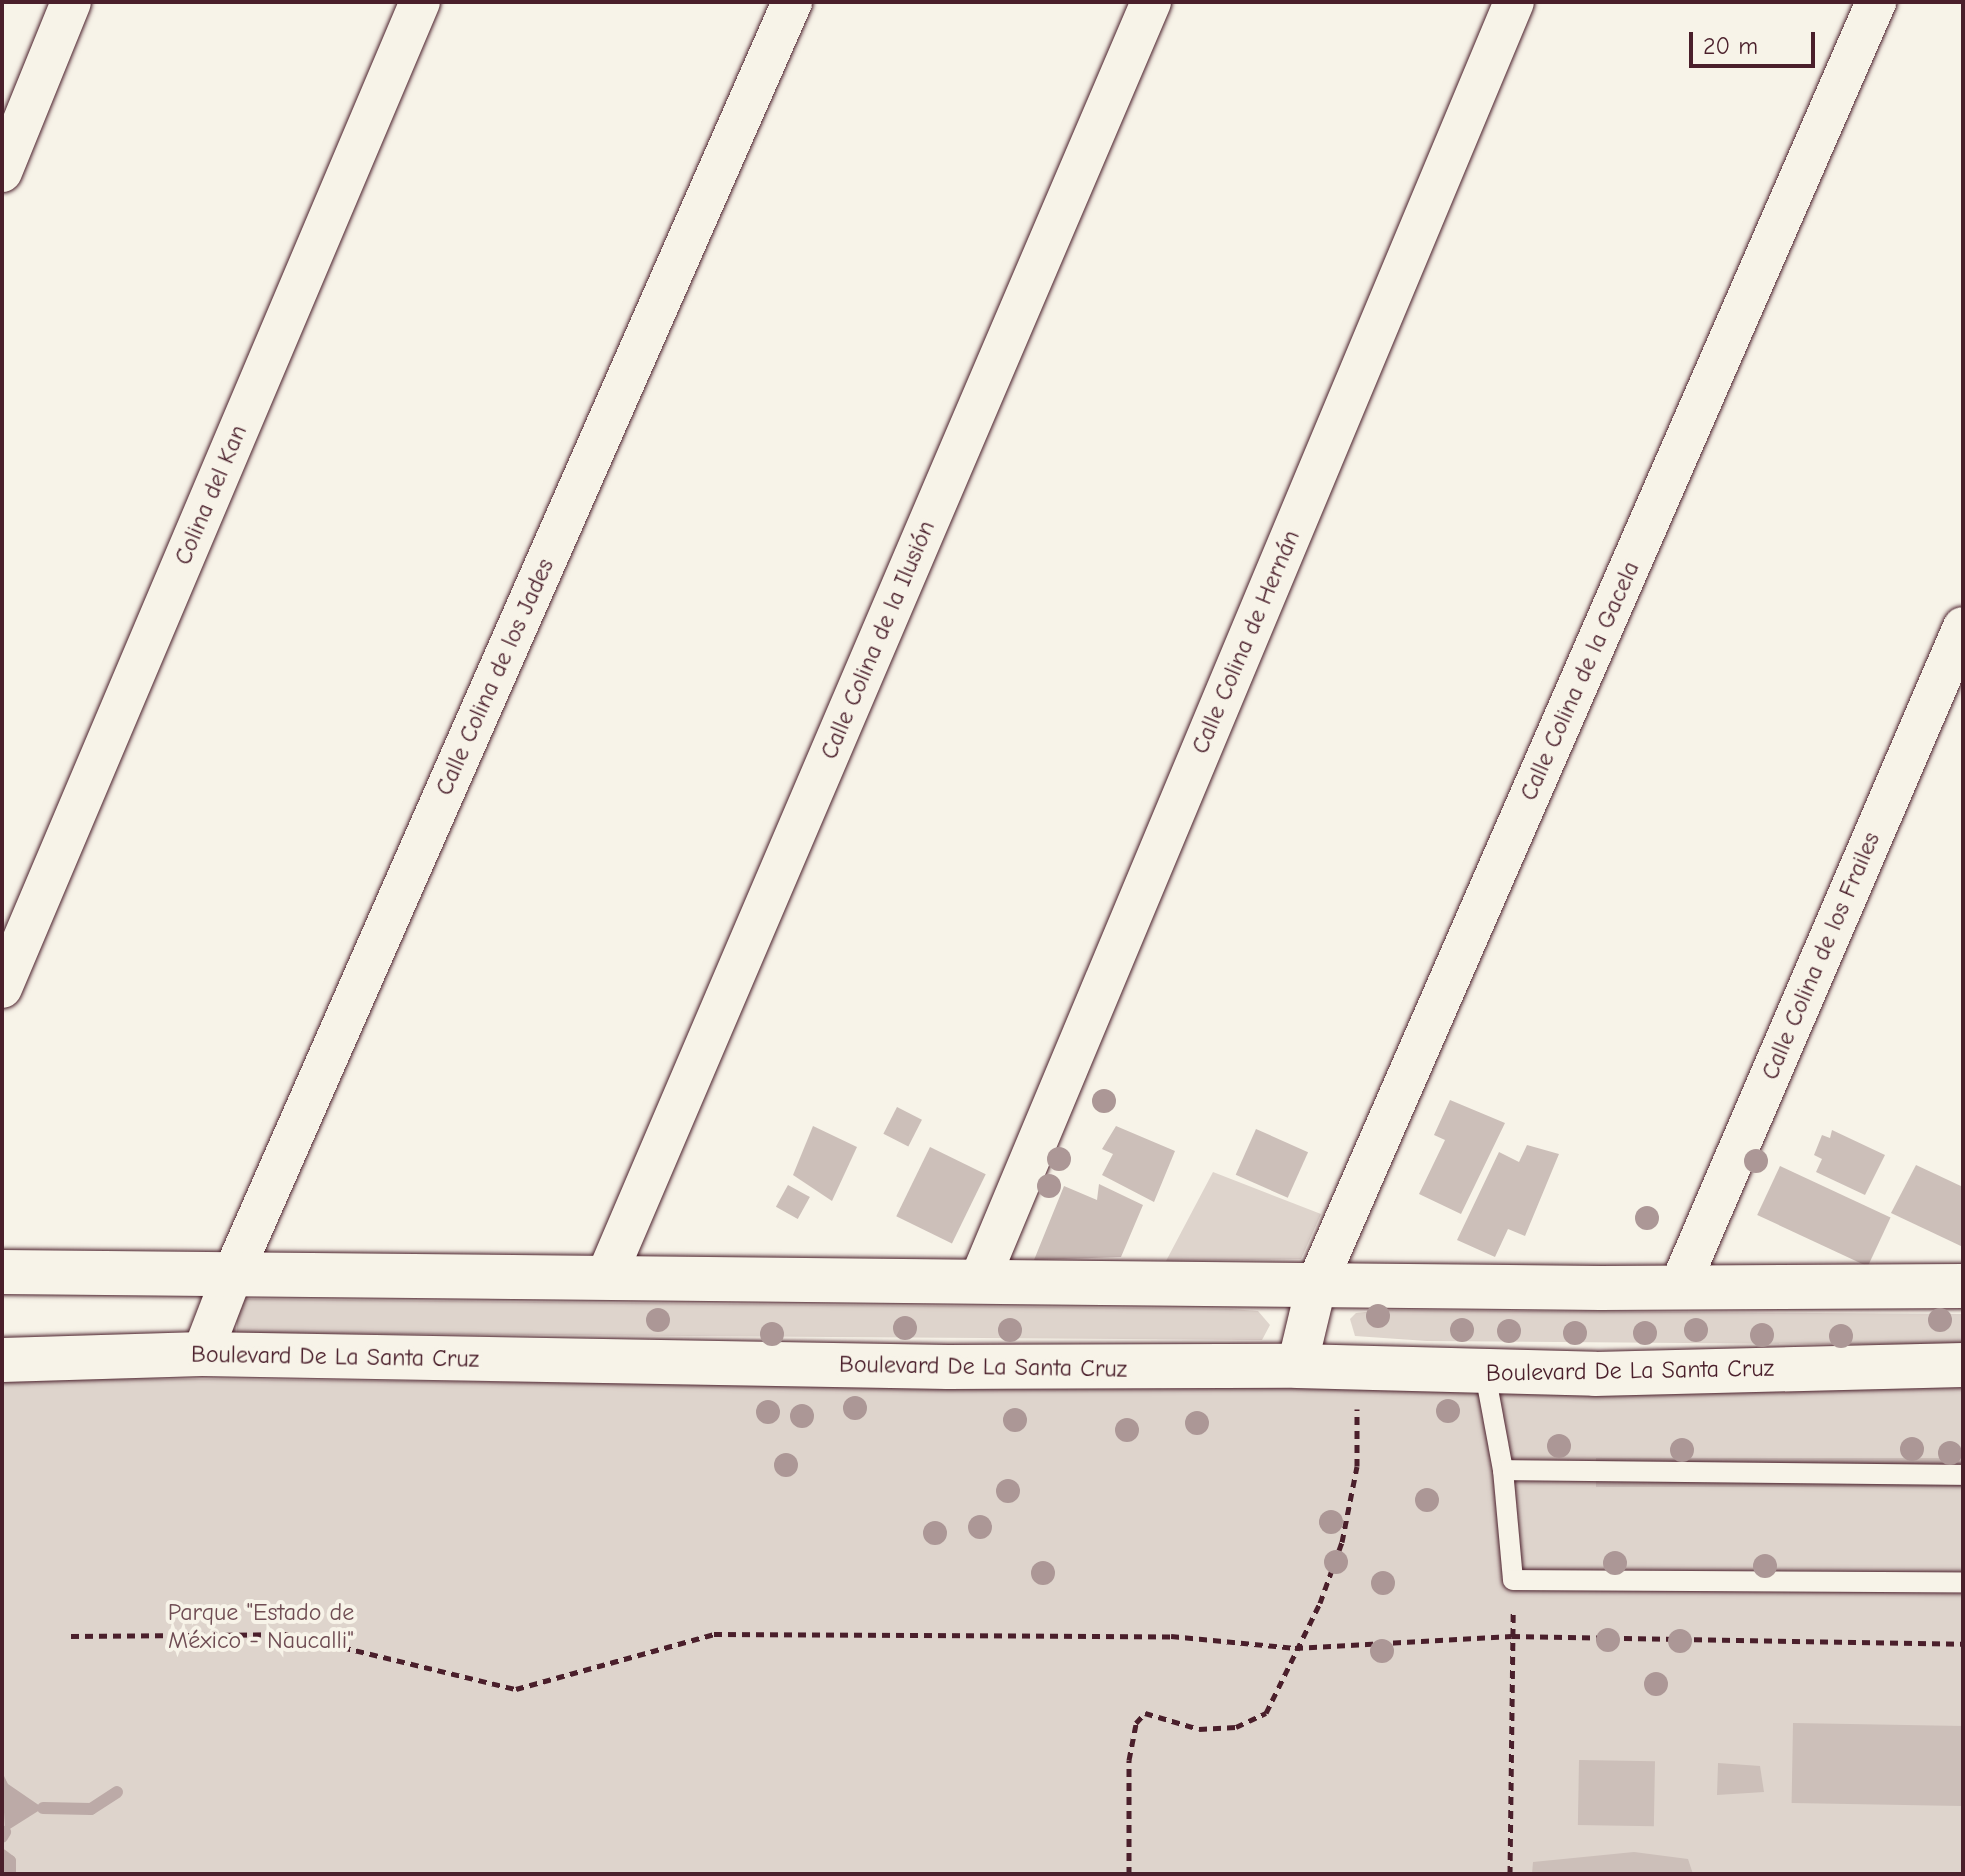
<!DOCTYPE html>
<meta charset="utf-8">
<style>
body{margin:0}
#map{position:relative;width:1965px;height:1876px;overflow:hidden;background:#f7f3e8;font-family:"Comic Neue",sans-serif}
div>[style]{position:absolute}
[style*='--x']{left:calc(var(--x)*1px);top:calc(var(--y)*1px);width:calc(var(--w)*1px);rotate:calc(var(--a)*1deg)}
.green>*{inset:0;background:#ded4cc}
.water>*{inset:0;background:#bcaaa7}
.stream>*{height:12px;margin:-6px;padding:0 6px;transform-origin:6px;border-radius:6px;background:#bcaaa7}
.building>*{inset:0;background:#ccbfb9;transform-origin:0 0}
.path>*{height:5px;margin-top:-2.5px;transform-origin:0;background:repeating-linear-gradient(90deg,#4a1f2b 0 8px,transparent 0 14px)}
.roads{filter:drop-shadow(0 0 2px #4a1f2b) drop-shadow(0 0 2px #4a1f2b)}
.lane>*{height:20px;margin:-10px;padding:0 10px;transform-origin:10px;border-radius:10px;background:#f7f3e8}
.street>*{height:40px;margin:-20px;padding:0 20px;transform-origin:20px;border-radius:20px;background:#f7f3e8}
.secondary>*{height:44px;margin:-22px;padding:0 22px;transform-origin:22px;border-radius:22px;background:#f7f3e8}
.trees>*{width:24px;height:24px;margin:-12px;border-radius:50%;background:#ac9796}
span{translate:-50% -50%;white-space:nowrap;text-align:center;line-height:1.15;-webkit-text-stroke:8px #f7f3e8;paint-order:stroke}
.street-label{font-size:24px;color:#4a1f2b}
.park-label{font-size:24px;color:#6f4c53}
.frame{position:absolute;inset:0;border:4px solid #4a1f2b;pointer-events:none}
.scale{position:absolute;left:1689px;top:32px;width:126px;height:36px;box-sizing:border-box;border:4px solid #4a1f2b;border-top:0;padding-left:10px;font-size:24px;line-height:28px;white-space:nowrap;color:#4a1f2b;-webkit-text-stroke:6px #f7f3e8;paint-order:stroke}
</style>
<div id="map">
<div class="green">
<div style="clip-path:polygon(1213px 1172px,1321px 1214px,1301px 1259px,1166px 1261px)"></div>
<div style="clip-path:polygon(246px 1299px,1231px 1309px,1258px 1311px,1270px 1325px,1262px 1340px,237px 1333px,237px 1307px)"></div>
<div style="clip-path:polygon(1384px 1310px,1963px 1314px,1963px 1345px,1427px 1341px,1355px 1336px,1350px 1319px,1356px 1313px)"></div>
<div style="clip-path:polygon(98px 1378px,927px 1386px,1963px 1378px,1963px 1874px,2px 1874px,2px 1380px)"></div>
</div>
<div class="water">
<div style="clip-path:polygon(2px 1772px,8px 1784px,43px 1808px,5px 1832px)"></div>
</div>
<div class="stream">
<div style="--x:43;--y:1808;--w:48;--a:1.2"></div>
<div style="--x:91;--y:1809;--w:31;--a:-33"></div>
<div style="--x:2;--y:1837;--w:6;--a:-59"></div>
<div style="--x:2;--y:1855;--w:10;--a:37"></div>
<div style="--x:10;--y:1861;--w:13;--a:90"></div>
</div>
<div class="building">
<div style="clip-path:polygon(1450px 1100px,1505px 1123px,1461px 1214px,1419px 1194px,1445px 1140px,1434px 1135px)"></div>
<div style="left:897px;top:1107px;width:28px;height:30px;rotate:27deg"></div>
<div style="clip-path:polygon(813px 1126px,857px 1147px,832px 1201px,793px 1175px)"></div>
<div style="clip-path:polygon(1116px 1126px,1175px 1151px,1154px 1202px,1102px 1175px,1113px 1154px,1102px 1149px)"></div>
<div style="left:1256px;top:1129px;width:57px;height:50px;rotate:24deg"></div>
<div style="clip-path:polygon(1832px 1130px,1885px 1155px,1865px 1195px,1816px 1172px,1822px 1159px,1814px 1155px,1822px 1135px,1830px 1138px)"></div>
<div style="clip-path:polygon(1527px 1145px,1559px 1154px,1525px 1236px,1508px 1229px,1495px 1257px,1457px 1240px,1499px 1152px,1519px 1162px)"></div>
<div style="left:930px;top:1147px;width:62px;height:77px;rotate:26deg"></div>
<div style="clip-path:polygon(1916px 1165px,1963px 1187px,1963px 1247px,1891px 1213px)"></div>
<div style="left:1780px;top:1166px;width:122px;height:54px;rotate:25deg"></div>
<div style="clip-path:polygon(1099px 1184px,1143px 1205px,1121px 1257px,1034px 1260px,1064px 1186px,1097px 1200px)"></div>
<div style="left:788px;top:1185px;width:25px;height:25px;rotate:29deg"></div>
<div style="left:1596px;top:1458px;width:367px;height:29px"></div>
<div style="left:1793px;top:1723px;width:170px;height:80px;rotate:1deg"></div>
<div style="left:1579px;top:1760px;width:76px;height:65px;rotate:1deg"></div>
<div style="clip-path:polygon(1718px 1763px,1760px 1766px,1764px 1792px,1717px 1795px)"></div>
<div style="clip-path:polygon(1634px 1852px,1688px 1859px,1693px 1874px,1532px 1874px,1533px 1862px)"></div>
</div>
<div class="path">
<div style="--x:71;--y:1636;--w:217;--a:-0.5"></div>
<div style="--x:288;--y:1634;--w:235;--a:13.6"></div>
<div style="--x:516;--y:1689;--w:205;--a:-15.5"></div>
<div style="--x:714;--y:1634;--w:457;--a:0.3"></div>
<div style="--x:1171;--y:1636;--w:125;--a:5.5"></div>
<div style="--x:1295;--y:1648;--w:217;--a:-3.2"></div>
<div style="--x:1512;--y:1636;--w:451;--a:1"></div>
<div style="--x:1129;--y:1874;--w:114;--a:-90"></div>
<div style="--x:1129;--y:1760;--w:38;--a:-79"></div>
<div style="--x:1136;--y:1723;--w:13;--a:-48"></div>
<div style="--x:1145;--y:1713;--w:56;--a:16.5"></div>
<div style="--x:1199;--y:1729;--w:37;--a:-3"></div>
<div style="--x:1236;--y:1727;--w:33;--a:-25"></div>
<div style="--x:1266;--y:1713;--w:123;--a:-63.9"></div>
<div style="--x:1320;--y:1603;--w:65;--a:-70.2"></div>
<div style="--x:1342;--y:1542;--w:77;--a:-78.8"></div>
<div style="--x:1357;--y:1466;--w:57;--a:-90"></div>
<div style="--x:1510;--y:1874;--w:263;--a:-89.3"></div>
</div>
<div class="roads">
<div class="lane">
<div style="--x:1485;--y:1373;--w:99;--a:79.5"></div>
<div style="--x:1963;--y:1475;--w:460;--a:-179.4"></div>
<div style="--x:1503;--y:1470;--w:110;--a:84.8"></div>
<div style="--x:1513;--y:1580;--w:450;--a:0.3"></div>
</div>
<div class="street">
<div style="--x:2;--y:172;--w:183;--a:-67.9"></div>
<div style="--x:2;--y:988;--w:1071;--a:-67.03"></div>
<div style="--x:605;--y:1279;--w:1389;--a:-66.85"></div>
<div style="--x:979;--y:1281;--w:1386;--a:-67.3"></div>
<div style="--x:1680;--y:1285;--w:716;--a:-66.73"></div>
<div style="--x:202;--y:1354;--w:89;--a:-68.9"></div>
<div style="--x:234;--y:1271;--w:1386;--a:-66.26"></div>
<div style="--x:1297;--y:1366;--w:85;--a:-76.5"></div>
<div style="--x:1317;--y:1283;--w:1398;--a:-66.42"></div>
</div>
<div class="secondary">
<div style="--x:2;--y:1272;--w:1599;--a:0.57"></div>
<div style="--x:1601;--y:1288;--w:362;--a:-0.3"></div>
<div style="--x:2;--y:1360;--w:200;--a:-1.7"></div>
<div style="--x:202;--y:1354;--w:746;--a:1"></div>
<div style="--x:948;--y:1367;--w:349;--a:-0.2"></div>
<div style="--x:1297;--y:1366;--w:298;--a:1.5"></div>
<div style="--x:1595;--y:1374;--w:368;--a:-1.4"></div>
</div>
</div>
<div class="trees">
<div style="left:1104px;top:1101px"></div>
<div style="left:1059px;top:1159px"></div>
<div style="left:1756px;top:1161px"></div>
<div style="left:1049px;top:1186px"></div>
<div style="left:1647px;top:1218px"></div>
<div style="left:1378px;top:1316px"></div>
<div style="left:658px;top:1320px"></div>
<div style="left:1940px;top:1320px"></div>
<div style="left:905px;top:1328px"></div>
<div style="left:1010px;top:1330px"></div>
<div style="left:1462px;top:1330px"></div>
<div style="left:1696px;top:1330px"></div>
<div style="left:1509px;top:1331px"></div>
<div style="left:1575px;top:1333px"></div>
<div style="left:1645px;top:1333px"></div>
<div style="left:772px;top:1334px"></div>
<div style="left:1762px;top:1335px"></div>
<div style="left:1841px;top:1336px"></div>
<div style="left:855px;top:1408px"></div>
<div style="left:1448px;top:1411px"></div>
<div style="left:768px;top:1412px"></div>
<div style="left:802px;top:1416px"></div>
<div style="left:1015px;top:1420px"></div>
<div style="left:1197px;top:1423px"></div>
<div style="left:1127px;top:1430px"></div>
<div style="left:1559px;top:1446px"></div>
<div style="left:1912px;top:1449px"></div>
<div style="left:1682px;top:1450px"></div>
<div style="left:1950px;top:1453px"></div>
<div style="left:786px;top:1465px"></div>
<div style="left:1008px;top:1491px"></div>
<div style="left:1427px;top:1500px"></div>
<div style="left:1331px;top:1522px"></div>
<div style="left:980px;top:1527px"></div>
<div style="left:935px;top:1533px"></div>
<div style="left:1336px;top:1562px"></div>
<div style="left:1615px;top:1563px"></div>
<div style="left:1765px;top:1566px"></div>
<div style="left:1043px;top:1573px"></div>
<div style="left:1383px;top:1583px"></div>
<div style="left:1608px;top:1640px"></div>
<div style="left:1680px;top:1641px"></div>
<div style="left:1382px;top:1651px"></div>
<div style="left:1656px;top:1684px"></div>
</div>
<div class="street-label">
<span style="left:211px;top:495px;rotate:-67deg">Colina del Kan</span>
<span style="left:878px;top:640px;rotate:-67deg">Calle Colina de la Ilusión</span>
<span style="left:1246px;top:642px;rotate:-67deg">Calle Colina de Hernán</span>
<span style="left:495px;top:677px;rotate:-66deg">Calle Colina de los Jades</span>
<span style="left:1580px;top:681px;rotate:-66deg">Calle Colina de la Gacela</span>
<span style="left:1821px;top:956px;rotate:-67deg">Calle Colina de los Frailes</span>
<span style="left:335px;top:1357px;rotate:1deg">Boulevard De La Santa Cruz</span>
<span style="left:983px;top:1367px;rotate:1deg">Boulevard De La Santa Cruz</span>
<span style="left:1630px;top:1371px;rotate:-1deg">Boulevard De La Santa Cruz</span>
</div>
<div class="park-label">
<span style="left:261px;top:1627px">Parque "Estado de<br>México - Naucalli"</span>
</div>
<div class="frame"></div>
<div class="scale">20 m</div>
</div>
